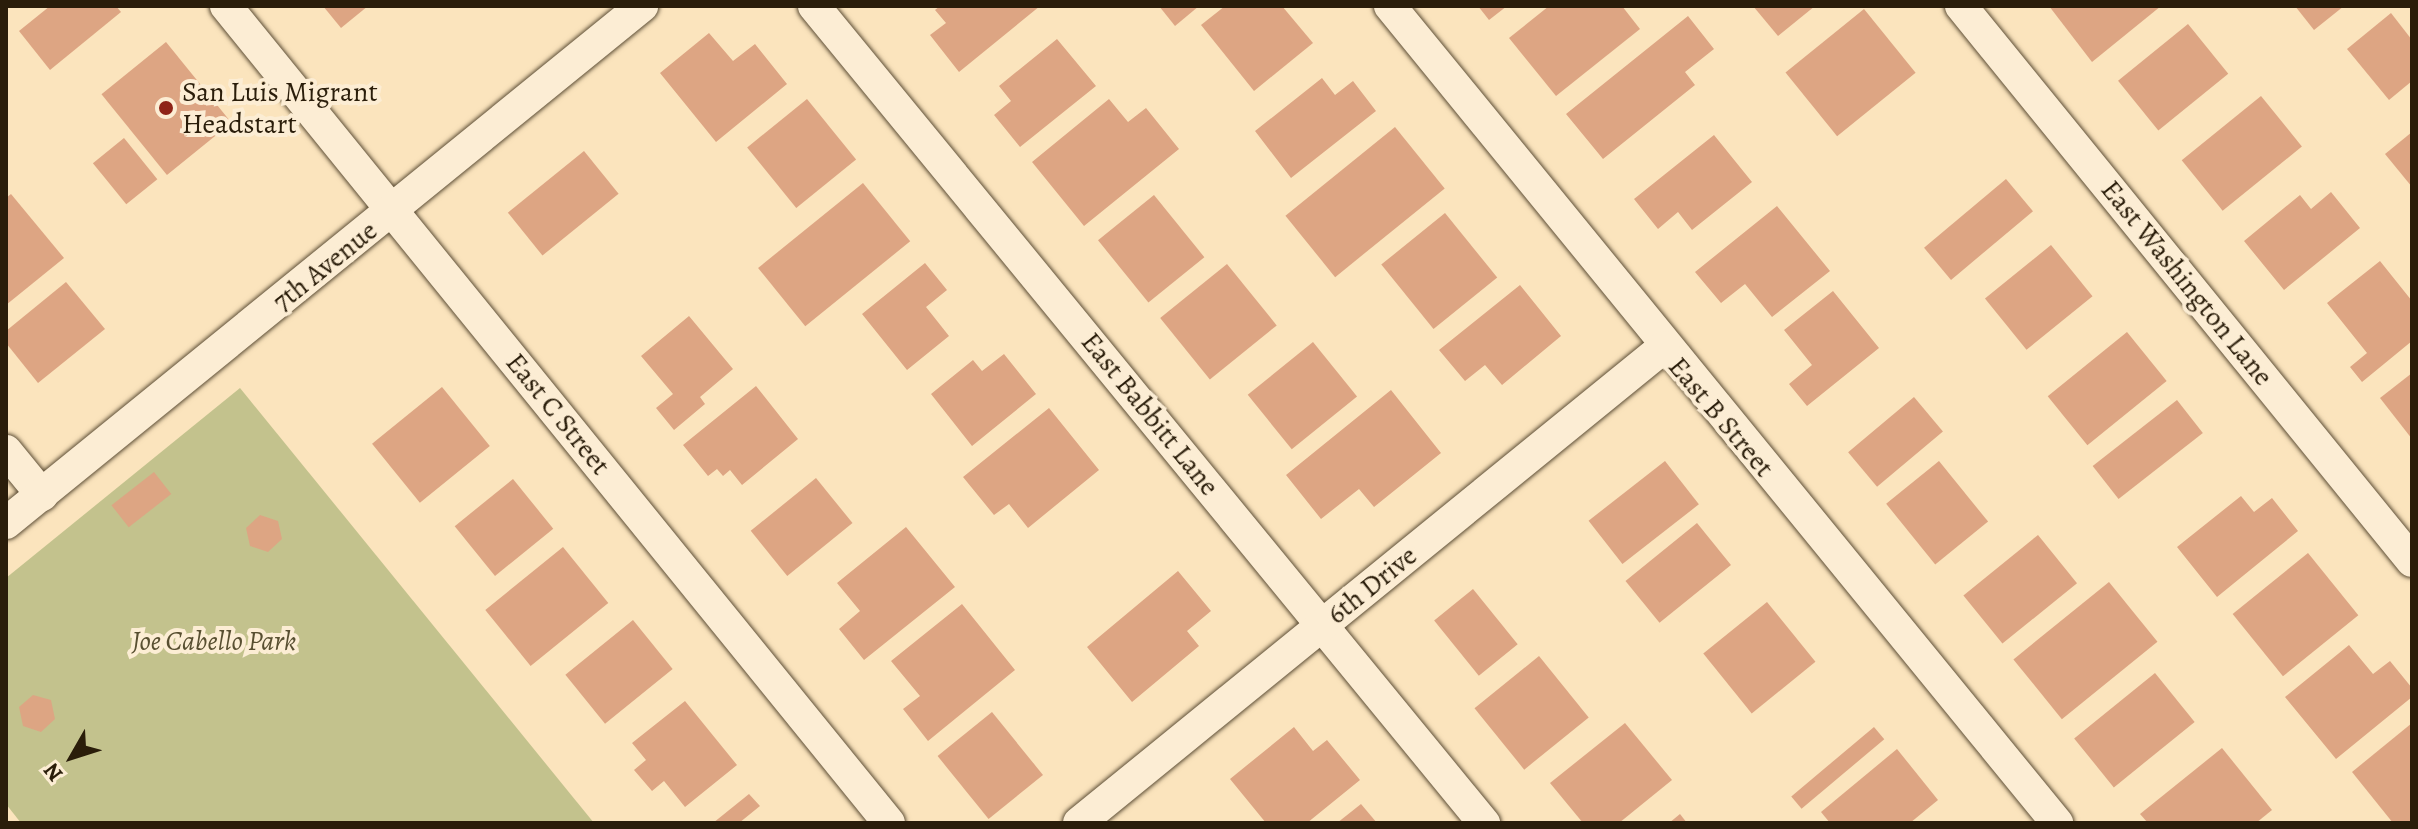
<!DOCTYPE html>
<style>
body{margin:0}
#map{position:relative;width:2418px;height:829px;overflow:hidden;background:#fbe4bd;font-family:Alegreya,serif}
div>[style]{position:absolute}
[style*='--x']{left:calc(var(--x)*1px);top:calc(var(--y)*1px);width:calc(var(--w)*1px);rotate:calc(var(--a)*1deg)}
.green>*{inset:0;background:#c3c28d}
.building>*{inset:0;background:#dda583;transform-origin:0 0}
.roads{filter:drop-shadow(0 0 2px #5e4f37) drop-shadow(0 0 2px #5e4f37)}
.minor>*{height:32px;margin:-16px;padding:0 16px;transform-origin:16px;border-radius:16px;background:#fcedd4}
.dots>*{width:22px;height:22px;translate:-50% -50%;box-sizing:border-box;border:4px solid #fcedd4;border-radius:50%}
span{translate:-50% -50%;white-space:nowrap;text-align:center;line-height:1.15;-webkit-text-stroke:8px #fcedd4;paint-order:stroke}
.poi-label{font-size:28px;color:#2a1d0a}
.left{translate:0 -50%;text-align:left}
.street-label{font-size:28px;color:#2a1d0a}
.park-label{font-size:28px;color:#584f31;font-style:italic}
.frame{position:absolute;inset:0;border:8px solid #2a1d0a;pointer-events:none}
.north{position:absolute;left:32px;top:717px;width:80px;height:80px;-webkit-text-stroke:6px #fcedd4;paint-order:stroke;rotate:231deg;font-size:22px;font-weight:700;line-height:32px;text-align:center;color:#2a1d0a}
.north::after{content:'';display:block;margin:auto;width:28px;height:36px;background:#2a1d0a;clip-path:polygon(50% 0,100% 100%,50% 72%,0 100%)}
</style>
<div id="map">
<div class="green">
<div style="clip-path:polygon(240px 388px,594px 823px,21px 823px,6px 804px,6px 578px)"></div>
</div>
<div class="building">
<div style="clip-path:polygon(50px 6px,116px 6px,121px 12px,50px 70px,19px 31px)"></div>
<div style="clip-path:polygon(323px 6px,368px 6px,341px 28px)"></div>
<div style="clip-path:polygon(940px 6px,1040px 6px,959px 72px,930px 35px,946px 23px,935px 10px)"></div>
<div style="clip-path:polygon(1159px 6px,1199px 6px,1175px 26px)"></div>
<div style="clip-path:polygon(1225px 6px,1282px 6px,1313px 43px,1254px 91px,1201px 25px)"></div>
<div style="clip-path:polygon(1478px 6px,1507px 6px,1489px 20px)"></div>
<div style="clip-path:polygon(1549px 6px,1622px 6px,1640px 29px,1556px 96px,1509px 38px)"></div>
<div style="clip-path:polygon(1753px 6px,1815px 6px,1778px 36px)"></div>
<div style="clip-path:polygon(2049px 6px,2161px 6px,2092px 62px)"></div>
<div style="clip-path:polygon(2295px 6px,2344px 6px,2314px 30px)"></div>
<div style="left:1864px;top:9px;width:82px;height:101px;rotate:51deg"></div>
<div style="clip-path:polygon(2391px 13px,2412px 40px,2412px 81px,2389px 100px,2347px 49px)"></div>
<div style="clip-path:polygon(1688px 16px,1714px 49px,1685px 72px,1695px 85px,1603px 159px,1566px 114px)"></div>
<div style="left:2188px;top:24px;width:64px;height:90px;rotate:51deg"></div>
<div style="clip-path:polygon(709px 33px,733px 61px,755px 44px,787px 84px,716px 142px,660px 73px)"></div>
<div style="clip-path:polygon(1057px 39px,1096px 86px,1020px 147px,994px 115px,1011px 101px,999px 86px)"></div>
<div style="left:166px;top:42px;width:104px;height:83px;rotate:51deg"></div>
<div style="clip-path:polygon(1322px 78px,1335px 95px,1353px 81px,1376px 111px,1291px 178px,1255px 131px)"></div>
<div style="left:2261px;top:96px;width:65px;height:102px;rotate:51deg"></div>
<div style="left:807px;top:99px;width:78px;height:77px;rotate:51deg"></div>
<div style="clip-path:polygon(1109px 99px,1128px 122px,1146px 108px,1179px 149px,1084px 226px,1032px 162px)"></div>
<div style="left:1395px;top:127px;width:79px;height:141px;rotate:51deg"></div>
<div style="clip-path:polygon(2412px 132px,2412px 187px,2385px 154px)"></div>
<div style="clip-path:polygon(1714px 135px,1752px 182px,1692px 230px,1678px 212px,1658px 229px,1634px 199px)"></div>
<div style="left:124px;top:138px;width:53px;height:40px;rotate:51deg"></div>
<div style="left:584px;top:151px;width:55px;height:98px;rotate:51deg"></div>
<div style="left:2006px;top:179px;width:42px;height:107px;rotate:50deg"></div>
<div style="left:863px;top:183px;width:75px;height:135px;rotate:51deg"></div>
<div style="clip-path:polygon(2331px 192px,2360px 228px,2284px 290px,2244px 241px,2300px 195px,2311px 209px)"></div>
<div style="clip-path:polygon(11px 194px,64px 258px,6px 305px,6px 198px)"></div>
<div style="left:1154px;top:195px;width:80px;height:72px;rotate:51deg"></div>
<div style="clip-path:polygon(1777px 206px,1830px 271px,1772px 317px,1745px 284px,1721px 303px,1695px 272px)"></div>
<div style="left:1445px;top:213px;width:83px;height:82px;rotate:51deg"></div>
<div style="left:2051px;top:245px;width:66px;height:85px;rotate:51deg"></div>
<div style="clip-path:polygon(2380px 261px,2412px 301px,2412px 341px,2362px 382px,2350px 367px,2367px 353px,2327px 303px)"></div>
<div style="clip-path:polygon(925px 263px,947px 290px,926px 307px,949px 336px,907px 370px,862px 314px)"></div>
<div style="left:1227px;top:264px;width:79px;height:86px;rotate:51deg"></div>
<div style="clip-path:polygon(66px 282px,105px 329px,38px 383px,6px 343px,6px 331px)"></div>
<div style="clip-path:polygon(1520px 285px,1561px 336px,1502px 385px,1485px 365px,1465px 381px,1439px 350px)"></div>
<div style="clip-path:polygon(1833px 291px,1879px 348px,1807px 406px,1789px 384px,1812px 365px,1784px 330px)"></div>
<div style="clip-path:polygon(689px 316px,733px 369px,700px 397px,705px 404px,674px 430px,656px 408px,673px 394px,641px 356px)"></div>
<div style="left:2127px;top:332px;width:63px;height:102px;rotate:51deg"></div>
<div style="left:1313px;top:342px;width:70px;height:84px;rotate:51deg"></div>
<div style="clip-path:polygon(1004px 354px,1036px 394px,972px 446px,931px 394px,973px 360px,982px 371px)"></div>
<div style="clip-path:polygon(2412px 373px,2412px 439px,2380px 398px)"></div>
<div style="clip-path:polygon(756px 386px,798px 439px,742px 485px,730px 470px,723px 476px,717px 469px,708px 476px,683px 445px)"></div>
<div style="left:442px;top:387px;width:76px;height:90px;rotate:51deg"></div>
<div style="clip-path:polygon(1391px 390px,1441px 453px,1374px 507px,1359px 489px,1321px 519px,1286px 475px)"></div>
<div style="left:1914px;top:397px;width:45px;height:86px;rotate:50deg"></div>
<div style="left:2177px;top:400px;width:42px;height:107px;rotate:52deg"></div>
<div style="clip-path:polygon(1049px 408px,1099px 470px,1028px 528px,1009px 504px,994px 515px,963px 477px)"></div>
<div style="left:1665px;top:461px;width:55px;height:97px;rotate:52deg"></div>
<div style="left:1939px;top:461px;width:78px;height:68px;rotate:51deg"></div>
<div style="left:154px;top:472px;width:28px;height:54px;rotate:52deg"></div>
<div style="left:816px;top:478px;width:58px;height:84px;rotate:51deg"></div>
<div style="left:513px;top:479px;width:64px;height:75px;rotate:51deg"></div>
<div style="clip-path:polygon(2241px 496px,2254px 512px,2272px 498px,2298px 531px,2217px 597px,2177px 547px)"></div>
<div style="clip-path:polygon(260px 515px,278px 521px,282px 539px,268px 552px,250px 546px,246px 528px)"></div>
<div style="left:1697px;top:523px;width:54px;height:92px;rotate:51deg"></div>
<div style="clip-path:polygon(906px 527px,955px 587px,864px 660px,839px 629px,860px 611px,837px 583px)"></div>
<div style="left:2038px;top:535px;width:62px;height:96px;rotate:51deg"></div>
<div style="left:563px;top:547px;width:72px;height:100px;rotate:51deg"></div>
<div style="left:2308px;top:553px;width:80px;height:97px;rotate:51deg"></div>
<div style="clip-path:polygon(1178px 571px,1211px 611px,1187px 631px,1199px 646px,1132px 702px,1087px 647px)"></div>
<div style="left:2109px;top:582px;width:77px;height:123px;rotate:51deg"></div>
<div style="left:1473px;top:589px;width:71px;height:50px;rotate:51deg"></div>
<div style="left:1767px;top:602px;width:77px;height:82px;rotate:51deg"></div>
<div style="clip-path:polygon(962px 604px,1015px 670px,928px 741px,903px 709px,920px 696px,891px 661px)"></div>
<div style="left:633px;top:620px;width:63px;height:87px;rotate:51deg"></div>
<div style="clip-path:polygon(2349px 645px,2373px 674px,2390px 661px,2412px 688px,2412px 697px,2336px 759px,2285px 697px)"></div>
<div style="left:1539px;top:656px;width:79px;height:83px;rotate:51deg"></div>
<div style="left:2155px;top:673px;width:63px;height:104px;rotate:51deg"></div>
<div style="clip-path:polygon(33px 695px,51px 700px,55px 719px,41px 732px,23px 726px,19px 707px)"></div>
<div style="clip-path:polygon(685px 701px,737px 765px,685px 807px,664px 781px,652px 791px,634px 770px,646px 760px,632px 743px)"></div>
<div style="left:992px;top:712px;width:81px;height:70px;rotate:51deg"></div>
<div style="clip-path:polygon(1625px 723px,1672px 780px,1619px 823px,1583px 823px,1550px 783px)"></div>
<div style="clip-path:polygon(2412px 723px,2412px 823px,2393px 823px,2352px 772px)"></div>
<div style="clip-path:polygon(1294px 727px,1313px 751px,1327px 740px,1360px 780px,1307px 823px,1266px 823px,1230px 779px)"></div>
<div style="left:1874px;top:727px;width:16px;height:108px;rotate:50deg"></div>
<div style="clip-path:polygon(2222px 748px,2272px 810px,2256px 823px,2148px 823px,2140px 814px)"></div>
<div style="clip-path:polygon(1897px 749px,1938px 800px,1910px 823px,1830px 823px,1821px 812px)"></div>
<div style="clip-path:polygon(749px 794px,760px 806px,739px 823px,713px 823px)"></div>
<div style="clip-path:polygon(1361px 804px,1377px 823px,1337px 823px)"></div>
<div style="clip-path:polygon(1680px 814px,1687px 823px,1669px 823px)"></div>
</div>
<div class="roads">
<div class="minor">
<div style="--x:226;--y:6;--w:1052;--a:50.94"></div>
<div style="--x:814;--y:6;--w:1057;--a:50.65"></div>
<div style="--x:1390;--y:6;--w:1055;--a:50.77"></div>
<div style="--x:1961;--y:6;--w:715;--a:50.9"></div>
<div style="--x:6;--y:451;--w:57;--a:50.7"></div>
<div style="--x:6;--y:523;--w:820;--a:-39.11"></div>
<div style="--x:1079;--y:823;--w:754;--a:-39.13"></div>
</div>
</div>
<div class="dots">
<div style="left:166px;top:108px;background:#8f2418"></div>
</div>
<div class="poi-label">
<span class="left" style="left:182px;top:108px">San Luis Migrant<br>Headstart</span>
</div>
<div class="street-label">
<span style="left:325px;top:266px;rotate:-39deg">7th Avenue</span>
<span style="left:2187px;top:283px;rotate:51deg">East Washington Lane</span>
<span style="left:558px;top:414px;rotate:51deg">East C Street</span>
<span style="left:1150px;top:414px;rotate:51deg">East Babbitt Lane</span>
<span style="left:1721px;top:417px;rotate:50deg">East B Street</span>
<span style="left:1372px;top:585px;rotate:-39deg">6th Drive</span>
</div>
<div class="park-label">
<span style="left:214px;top:641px">Joe Cabello Park</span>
</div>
<div class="frame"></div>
<div class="north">N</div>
</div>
